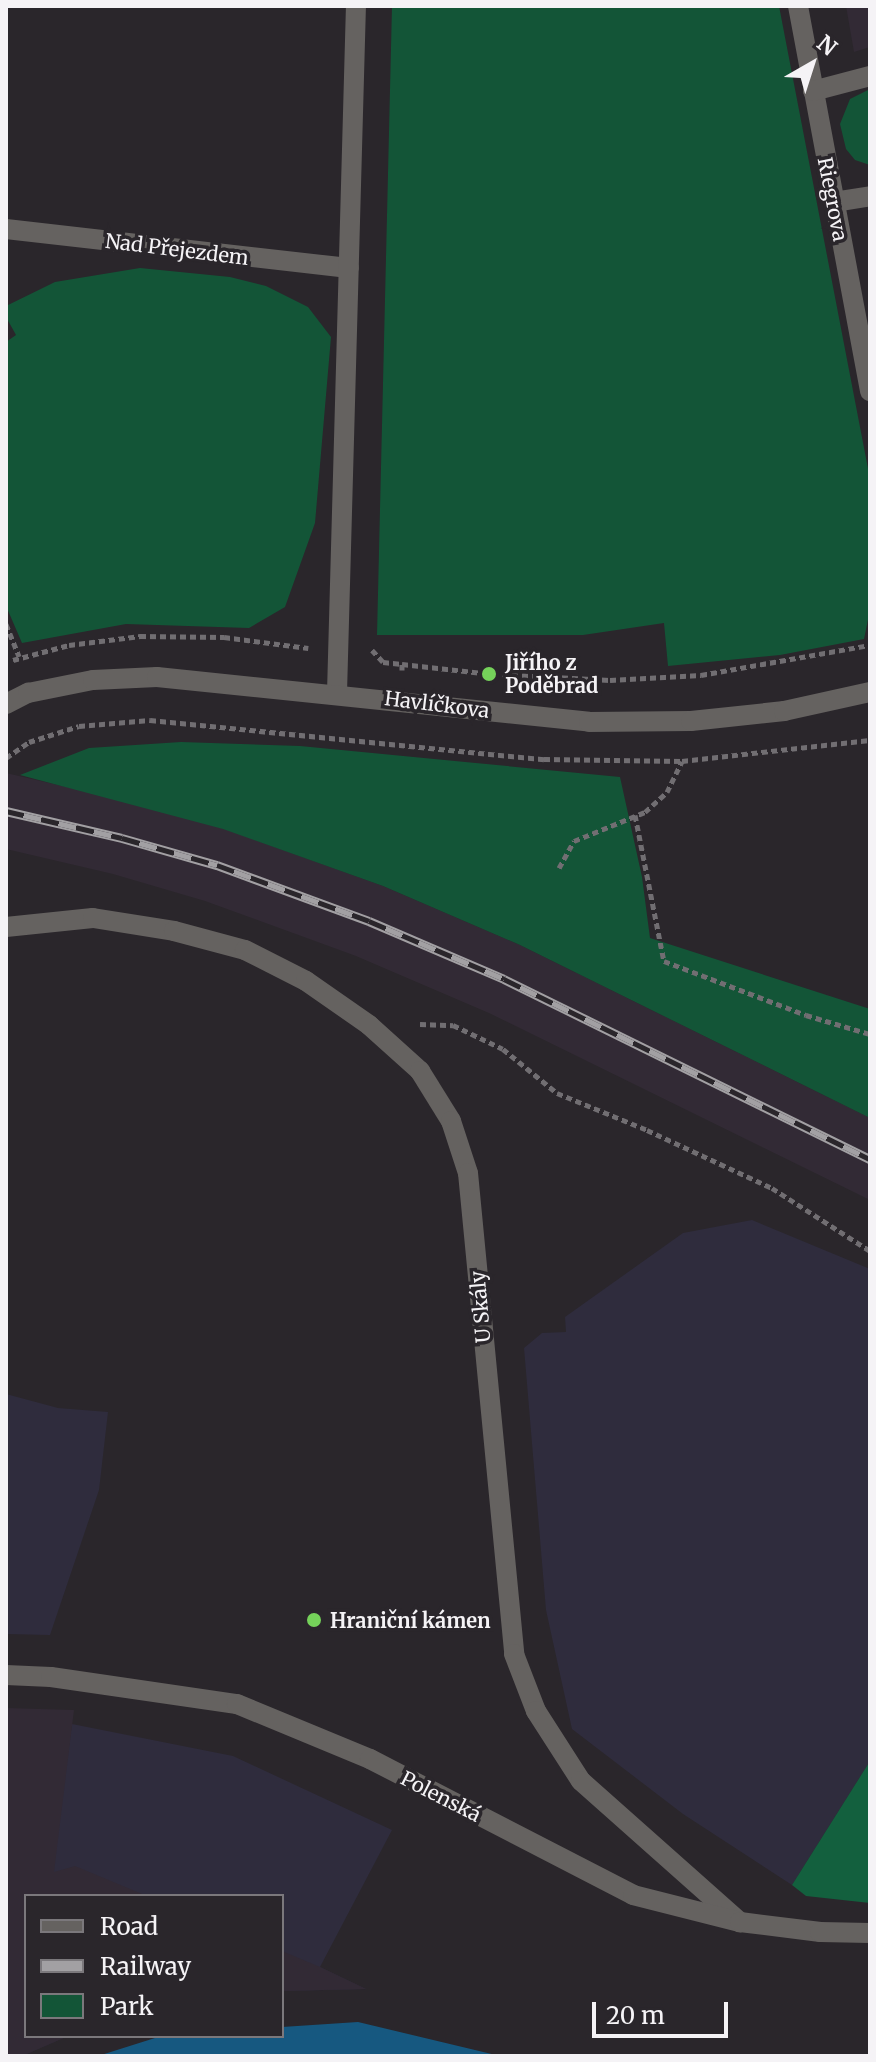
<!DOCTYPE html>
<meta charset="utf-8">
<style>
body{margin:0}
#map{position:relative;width:876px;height:2062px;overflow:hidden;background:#2a262b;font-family:Merriweather,serif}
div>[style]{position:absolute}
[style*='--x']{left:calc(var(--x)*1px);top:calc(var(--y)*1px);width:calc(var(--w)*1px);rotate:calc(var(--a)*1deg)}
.industrial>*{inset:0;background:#2f2c3d}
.built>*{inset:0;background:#322a35}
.green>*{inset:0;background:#135537}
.forest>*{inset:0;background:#13603e}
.water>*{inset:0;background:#165880}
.path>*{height:5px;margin-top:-2.5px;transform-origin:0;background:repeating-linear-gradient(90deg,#716e72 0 6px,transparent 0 10px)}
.minor>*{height:20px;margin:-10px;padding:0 10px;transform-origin:10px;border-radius:10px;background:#656260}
.rail>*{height:9px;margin-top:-4.5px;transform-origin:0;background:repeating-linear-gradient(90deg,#2a262b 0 18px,#a2a0a3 0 36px);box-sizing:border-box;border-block:2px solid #a2a0a3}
.dots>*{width:22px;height:22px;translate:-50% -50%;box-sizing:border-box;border:4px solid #2a262b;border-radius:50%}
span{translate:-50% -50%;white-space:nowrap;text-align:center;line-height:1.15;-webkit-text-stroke:7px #2a262b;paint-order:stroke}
.street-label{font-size:20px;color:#f5f3f6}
.poi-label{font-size:20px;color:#f5f3f6;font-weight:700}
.left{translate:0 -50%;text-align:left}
.frame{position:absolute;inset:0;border:8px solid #f5f3f6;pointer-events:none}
.legend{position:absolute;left:24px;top:1894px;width:260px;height:144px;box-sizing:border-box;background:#2a262b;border:2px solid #7b787c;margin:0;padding:10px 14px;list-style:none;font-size:24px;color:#f5f3f6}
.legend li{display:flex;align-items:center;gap:16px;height:40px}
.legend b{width:40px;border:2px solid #7b787c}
.north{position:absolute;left:772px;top:24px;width:80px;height:80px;-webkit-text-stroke:6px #2a262b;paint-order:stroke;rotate:39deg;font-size:22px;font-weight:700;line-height:32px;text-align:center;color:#f5f3f6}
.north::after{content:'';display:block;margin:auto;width:28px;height:36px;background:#f5f3f6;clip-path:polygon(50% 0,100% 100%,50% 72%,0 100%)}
.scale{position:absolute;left:592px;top:2002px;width:136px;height:36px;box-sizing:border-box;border:4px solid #f5f3f6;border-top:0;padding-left:10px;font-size:24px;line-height:28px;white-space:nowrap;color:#f5f3f6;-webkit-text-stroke:6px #2a262b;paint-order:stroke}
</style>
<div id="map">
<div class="industrial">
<div style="clip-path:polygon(752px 1220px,870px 1269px,870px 1761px,792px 1885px,683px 1814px,572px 1729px,546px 1610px,524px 1348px,542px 1333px,566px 1332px,565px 1317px,683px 1233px)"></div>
<div style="clip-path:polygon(6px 1394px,58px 1408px,108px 1412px,99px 1490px,50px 1635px,6px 1634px)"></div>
<div style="clip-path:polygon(72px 1724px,233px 1756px,392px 1830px,320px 1967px,366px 1989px,282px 1991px,282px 1896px,26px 1896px,26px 2036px,68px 2036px,22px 2056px,6px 2056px,6px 1747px,68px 1753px)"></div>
</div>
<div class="built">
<div style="clip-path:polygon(846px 6px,870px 6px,870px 47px,854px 52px)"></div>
<div style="clip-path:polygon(6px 773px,132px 802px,228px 830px,383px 886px,520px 945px,870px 1118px,870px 1200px,489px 1013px,356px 956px,205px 901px,113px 874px,6px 849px)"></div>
<div style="clip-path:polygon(6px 1708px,74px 1710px,54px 1872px,75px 1866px,147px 1896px,26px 1896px,26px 2036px,68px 2036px,22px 2056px,6px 2056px)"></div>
<div style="clip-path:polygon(282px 1951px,320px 1967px,366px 1989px,282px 1991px)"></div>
</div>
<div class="green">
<div style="clip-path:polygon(392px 6px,779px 6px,870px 479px,870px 610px,864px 639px,780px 655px,668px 666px,664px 623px,583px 635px,377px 635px)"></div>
<div style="clip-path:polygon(870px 89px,868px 121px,870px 165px,855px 160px,846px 149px,840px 124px,850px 99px)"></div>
<div style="clip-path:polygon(140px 268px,230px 277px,266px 286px,308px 307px,331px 337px,315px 523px,285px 607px,249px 628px,126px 624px,22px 643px,6px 606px,6px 342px,16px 335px,6px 317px,6px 306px,55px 282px)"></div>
<div style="clip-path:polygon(181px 742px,300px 746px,620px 777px,642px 877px,650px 938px,870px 1009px,870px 1118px,520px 945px,383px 886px,223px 829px,20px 775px,89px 748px)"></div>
</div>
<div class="forest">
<div style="clip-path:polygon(870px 1761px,870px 1903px,806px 1896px,792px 1885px)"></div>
</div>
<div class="water">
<div style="clip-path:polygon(358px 2022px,500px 2056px,98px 2056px,155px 2038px,282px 2036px,282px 2027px)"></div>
</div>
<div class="path">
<div style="--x:6;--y:624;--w:35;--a:68"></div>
<div style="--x:372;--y:650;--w:16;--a:47"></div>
<div style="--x:383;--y:662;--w:19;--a:6"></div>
<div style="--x:402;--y:664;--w:6;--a:90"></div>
<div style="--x:13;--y:660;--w:58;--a:-15"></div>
<div style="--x:69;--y:645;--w:72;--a:-7.2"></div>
<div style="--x:140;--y:636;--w:84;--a:0.7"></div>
<div style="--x:224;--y:637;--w:85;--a:7.5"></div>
<div style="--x:402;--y:664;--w:81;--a:6.4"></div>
<div style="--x:482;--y:673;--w:128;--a:3.1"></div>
<div style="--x:610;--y:680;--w:91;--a:-3.1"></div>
<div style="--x:701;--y:675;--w:172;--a:-10.1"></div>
<div style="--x:6;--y:758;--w:28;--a:-35"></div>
<div style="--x:29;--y:742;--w:52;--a:-17.7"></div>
<div style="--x:79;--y:726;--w:71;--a:-4.8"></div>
<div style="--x:150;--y:720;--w:396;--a:5.7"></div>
<div style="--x:544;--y:759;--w:138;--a:0.8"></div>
<div style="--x:682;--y:761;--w:189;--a:-6.4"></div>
<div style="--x:635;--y:815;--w:149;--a:78.8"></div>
<div style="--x:664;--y:961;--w:152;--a:20.8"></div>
<div style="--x:806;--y:1015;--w:67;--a:16.5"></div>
<div style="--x:559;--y:868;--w:31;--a:-61"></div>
<div style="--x:574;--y:841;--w:77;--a:-22.2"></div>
<div style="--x:645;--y:812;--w:30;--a:-42"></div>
<div style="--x:667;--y:792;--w:34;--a:-64"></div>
<div style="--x:420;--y:1024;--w:33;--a:2"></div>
<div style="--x:453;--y:1025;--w:55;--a:25.6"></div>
<div style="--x:503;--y:1049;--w:70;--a:39.2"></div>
<div style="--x:557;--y:1093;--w:97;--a:22.3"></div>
<div style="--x:647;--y:1130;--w:138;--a:24.9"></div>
<div style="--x:772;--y:1188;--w:117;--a:32.7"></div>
</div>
<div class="minor">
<div style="--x:798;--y:6;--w:392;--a:79.4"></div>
<div style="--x:813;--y:91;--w:59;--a:-14.7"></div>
<div style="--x:834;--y:202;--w:36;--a:-9"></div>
<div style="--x:6;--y:229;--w:345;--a:6.5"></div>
<div style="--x:337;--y:693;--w:687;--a:-88.42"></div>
<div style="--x:6;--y:704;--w:25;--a:-27"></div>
<div style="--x:28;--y:693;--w:66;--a:-11.3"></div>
<div style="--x:93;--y:680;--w:64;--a:-2.7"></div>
<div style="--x:157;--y:677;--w:434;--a:5.9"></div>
<div style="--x:589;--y:722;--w:102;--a:-0.6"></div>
<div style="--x:691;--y:721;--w:94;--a:-6.1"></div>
<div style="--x:784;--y:711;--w:88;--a:-12.5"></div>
<div style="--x:6;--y:927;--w:87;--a:-5.9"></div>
<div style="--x:93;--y:918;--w:82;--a:9.1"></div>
<div style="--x:174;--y:931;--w:73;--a:15"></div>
<div style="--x:245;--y:950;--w:68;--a:26.9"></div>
<div style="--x:306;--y:981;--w:77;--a:34.9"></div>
<div style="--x:369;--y:1025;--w:69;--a:42"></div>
<div style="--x:420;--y:1071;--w:59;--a:58.2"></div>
<div style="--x:451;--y:1121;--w:55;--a:71.9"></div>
<div style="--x:468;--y:1173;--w:483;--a:84.5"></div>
<div style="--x:514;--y:1654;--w:61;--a:68.9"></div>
<div style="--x:536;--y:1711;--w:83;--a:57.3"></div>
<div style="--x:581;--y:1781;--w:213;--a:41.6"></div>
<div style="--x:6;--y:1675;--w:45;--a:2.5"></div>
<div style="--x:51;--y:1677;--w:188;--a:8.3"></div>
<div style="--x:237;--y:1704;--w:144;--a:22.5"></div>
<div style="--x:370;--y:1759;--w:296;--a:27.3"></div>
<div style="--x:633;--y:1895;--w:110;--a:14.2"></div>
<div style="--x:740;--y:1922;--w:81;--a:7.1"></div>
<div style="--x:820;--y:1932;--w:50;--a:1.1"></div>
</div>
<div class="rail">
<div style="--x:6;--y:811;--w:119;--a:13.1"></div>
<div style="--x:122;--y:838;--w:99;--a:15.9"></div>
<div style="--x:217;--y:865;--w:162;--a:20.2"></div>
<div style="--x:369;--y:921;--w:147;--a:23.2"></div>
<div style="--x:504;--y:979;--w:408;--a:26.2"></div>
</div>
<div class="dots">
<div style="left:489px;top:674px;background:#75d25a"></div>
<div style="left:314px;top:1620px;background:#75d25a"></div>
</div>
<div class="street-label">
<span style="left:833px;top:199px;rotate:79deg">Riegrova</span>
<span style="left:177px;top:249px;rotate:7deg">Nad Přejezdem</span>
<span style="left:437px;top:704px;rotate:7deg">Havlíčkova</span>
<span style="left:480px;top:1307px;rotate:-95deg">U Skály</span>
<span style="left:441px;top:1796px;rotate:27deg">Polenská</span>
</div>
<div class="poi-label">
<span class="left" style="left:505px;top:674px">Jiřího z<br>Poděbrad</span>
<span class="left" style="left:330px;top:1620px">Hraniční kámen</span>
</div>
<div class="frame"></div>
<ul class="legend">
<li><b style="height:10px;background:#656260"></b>Road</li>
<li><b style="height:10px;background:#a2a0a3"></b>Railway</li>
<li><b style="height:22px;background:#135537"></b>Park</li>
</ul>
<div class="north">N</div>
<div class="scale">20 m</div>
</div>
